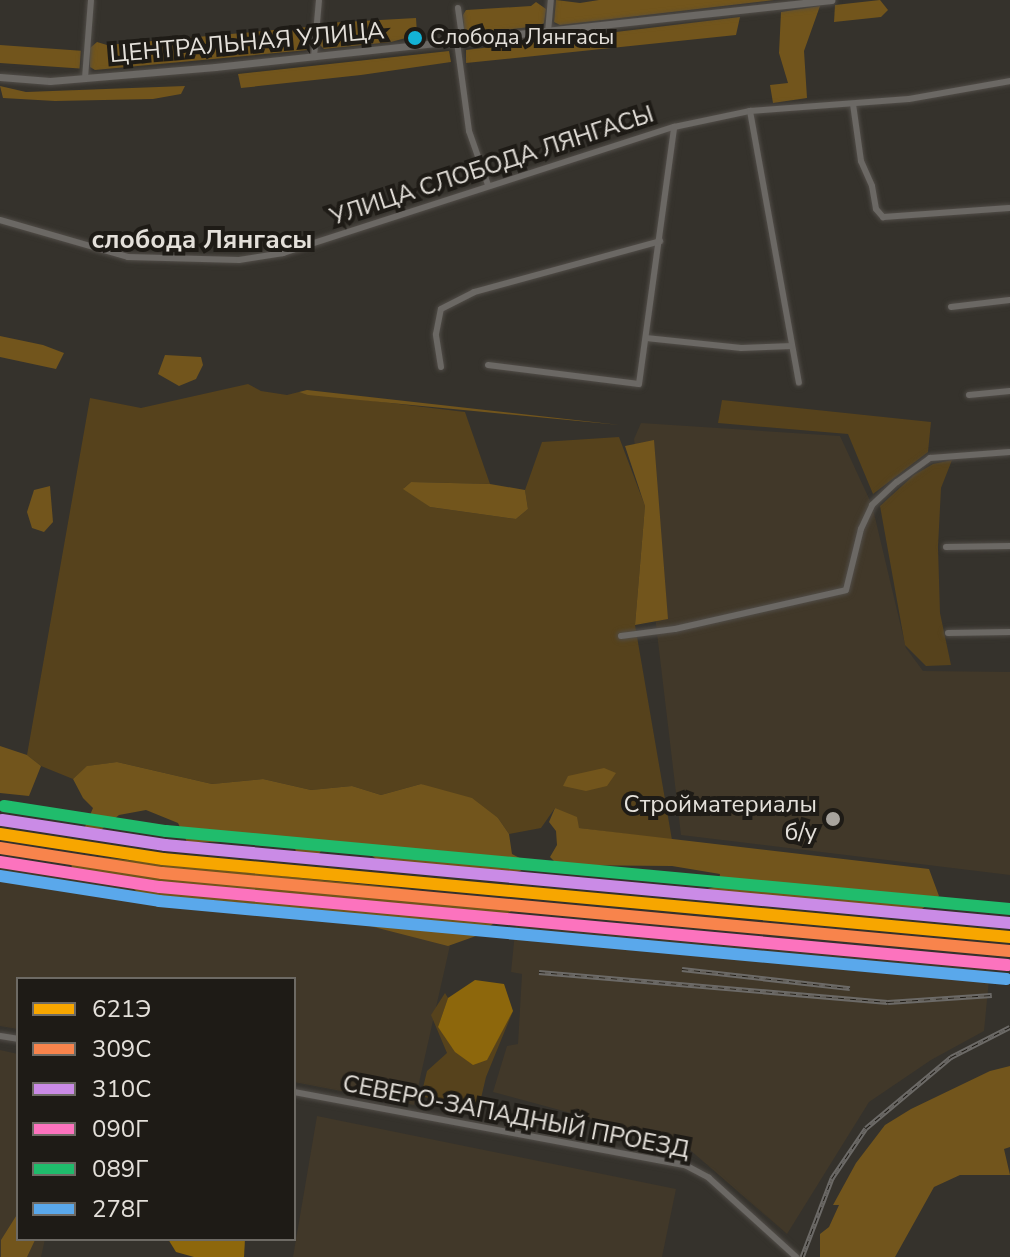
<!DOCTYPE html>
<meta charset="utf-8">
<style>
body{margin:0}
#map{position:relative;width:1010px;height:1257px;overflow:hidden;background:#35322c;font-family:"Nunito Sans",sans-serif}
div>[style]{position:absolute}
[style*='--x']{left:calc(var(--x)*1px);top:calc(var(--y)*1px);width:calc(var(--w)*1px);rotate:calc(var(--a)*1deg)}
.built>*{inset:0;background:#413829}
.green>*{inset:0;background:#56421c}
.forest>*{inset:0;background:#72551c;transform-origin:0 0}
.water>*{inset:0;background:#8d670c}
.roads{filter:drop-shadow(0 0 2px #514d48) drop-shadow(0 0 2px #514d48)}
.minor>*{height:6px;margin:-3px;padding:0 3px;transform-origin:3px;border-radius:3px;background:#6b6864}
.tertiary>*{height:7px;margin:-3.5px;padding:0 3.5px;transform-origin:3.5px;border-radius:3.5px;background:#6b6864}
.rail>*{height:5px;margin-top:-2.5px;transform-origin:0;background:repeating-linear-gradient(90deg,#1e1b16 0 6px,#6c6a67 0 12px);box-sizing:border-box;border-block:2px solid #6c6a67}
.rail-1>*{height:12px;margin:-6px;padding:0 6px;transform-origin:6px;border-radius:6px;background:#f7a600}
.rail-2>*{height:12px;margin:-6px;padding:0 6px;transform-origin:6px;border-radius:6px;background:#f8844c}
.rail-3>*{height:12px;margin:-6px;padding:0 6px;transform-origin:6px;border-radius:6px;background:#ca8be6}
.rail-4>*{height:12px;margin:-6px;padding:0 6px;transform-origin:6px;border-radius:6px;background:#fc73be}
.rail-5>*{height:12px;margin:-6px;padding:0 6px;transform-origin:6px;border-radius:6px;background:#20bc6c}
.rail-6>*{height:12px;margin:-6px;padding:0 6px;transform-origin:6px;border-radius:6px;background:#5aa8eb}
.dots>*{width:22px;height:22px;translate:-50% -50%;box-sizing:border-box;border:4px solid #1e1b16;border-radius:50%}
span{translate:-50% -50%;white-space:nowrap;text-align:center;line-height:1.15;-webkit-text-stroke:8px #1e1b16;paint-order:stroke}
.bus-label{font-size:22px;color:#e4e0da}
.left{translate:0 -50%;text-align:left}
.street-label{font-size:24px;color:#e4e0da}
.poi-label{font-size:24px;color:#e4e0da}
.right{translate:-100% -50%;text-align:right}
.neighbourhood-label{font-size:26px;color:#e4e0da;font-weight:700}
.legend{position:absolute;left:16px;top:977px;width:280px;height:264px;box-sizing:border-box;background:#1e1b16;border:2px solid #6d6a64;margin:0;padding:10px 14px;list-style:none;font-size:24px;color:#e4e0da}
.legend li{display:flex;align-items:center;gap:16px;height:40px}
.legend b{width:40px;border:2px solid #6d6a64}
</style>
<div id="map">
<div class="built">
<div style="clip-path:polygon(641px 423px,840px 436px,872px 505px,906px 648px,923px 671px,1010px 672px,1010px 875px,681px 835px,634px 439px)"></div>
<div style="clip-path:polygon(0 858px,451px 941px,414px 1105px,294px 1082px,294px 979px,18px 979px,18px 1029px,0 1026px)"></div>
<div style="clip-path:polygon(516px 922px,990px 969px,984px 1031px,931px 1060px,869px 1102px,787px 1234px,682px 1143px,493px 1092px,507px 1046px,518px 1044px,522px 974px,511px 972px)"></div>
<div style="clip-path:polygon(0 1050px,18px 1054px,18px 1239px,45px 1239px,41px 1257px,0 1257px)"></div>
<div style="clip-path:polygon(317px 1116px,676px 1189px,662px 1257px,293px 1257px)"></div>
</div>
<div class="green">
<div style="clip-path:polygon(248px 384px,261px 391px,287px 395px,299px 392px,465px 412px,490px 484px,411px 482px,404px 488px,430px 507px,516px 519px,528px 509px,525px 490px,542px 442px,619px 437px,645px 506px,635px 625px,672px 840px,579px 828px,555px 808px,541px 828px,509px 834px,498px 818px,421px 784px,381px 795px,352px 786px,311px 790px,263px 779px,212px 784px,117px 762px,88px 766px,73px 779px,41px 766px,27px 755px,90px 398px,141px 408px)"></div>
<div style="clip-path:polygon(722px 400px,931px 422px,928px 452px,873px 494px,848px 434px,718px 423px)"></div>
<div style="clip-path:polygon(952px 460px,941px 488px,938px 547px,940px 613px,951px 665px,926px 666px,905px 645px,880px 506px,914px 475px,933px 464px)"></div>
<div style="clip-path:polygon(445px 993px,448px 998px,438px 1027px,487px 1059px,513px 1011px,486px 1077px,478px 1111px,421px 1096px,427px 1071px,447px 1053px,431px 1015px)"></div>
</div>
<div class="forest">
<div style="clip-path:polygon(556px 0,580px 3px,599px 0,774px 0,560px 25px,554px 22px)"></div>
<div style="clip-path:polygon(880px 0,888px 10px,881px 17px,834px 22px,835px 5px)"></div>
<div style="clip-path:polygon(536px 2px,546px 9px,544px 23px,539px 26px,470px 34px,464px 29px,463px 15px,466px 10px,531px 6px)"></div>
<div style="clip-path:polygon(820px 6px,804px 51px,807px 98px,773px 103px,770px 85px,788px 83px,779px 53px,781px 12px)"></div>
<div style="clip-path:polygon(740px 17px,736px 35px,466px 63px,466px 50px)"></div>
<div style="clip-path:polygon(416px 18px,417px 35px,391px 42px,324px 49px,320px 45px,321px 25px,326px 23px)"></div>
<div style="clip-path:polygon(308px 27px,313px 31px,308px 50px,95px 70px,90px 67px,90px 48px,97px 42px,107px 45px)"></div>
<div style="left:0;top:45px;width:81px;height:18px;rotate:4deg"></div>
<div style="clip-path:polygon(449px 51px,451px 62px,361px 75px,241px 88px,238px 74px)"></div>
<div style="clip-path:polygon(0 86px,26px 92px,185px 86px,181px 94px,153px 99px,55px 101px,3px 98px)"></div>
<div style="clip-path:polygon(0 336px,43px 345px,64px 353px,56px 369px,0 357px)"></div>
<div style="clip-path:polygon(165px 355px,201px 357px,203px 365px,196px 379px,179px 386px,158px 374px)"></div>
<div style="clip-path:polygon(307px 390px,620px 425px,308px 395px,299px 392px)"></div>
<div style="clip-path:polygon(654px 440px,668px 619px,635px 625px,645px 506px,625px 446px)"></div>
<div style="clip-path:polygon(411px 482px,490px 484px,525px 490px,528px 509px,516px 519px,430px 507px,403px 489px)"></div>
<div style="clip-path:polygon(50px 486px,53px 522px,44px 532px,32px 528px,27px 512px,34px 490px)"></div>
<div style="clip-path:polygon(0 746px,27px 755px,41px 766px,29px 796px,0 793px)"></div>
<div style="clip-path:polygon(117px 762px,212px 784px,263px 779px,311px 790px,352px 786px,381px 795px,421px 784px,472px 798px,498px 818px,509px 834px,512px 854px,531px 864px,520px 871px,504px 874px,383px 864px,359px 846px,326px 844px,313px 862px,296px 853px,294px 842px,187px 842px,178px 823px,146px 810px,119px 815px,96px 834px,82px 834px,93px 808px,83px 798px,73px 779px,87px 766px)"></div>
<div style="clip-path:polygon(604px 768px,616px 773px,607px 786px,586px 791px,563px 786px,568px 776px)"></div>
<div style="clip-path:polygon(555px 808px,577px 817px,579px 828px,929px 869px,939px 896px,922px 909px,899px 915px,704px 898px,704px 890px,718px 886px,720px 874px,672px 866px,558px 865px,550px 857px,557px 845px,556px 831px,549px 822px)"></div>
<div style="clip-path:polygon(69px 854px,398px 888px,487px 900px,514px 909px,476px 936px,448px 946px,370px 926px,254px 904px,139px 894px,130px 885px,72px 868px)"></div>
<div style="clip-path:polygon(1010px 1066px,1010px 1147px,1004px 1149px,1010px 1175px,960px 1175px,934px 1187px,895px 1257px,820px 1257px,820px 1234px,829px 1227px,839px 1205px,833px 1205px,856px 1163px,885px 1125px,911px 1109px,990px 1071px)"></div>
<div style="clip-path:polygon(18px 1213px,18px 1239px,58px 1239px,35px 1240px,27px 1257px,1px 1257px,1px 1240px)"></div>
</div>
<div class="water">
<div style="clip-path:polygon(475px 980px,504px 984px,513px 1011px,487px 1060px,473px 1065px,455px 1052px,438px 1027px,448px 998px)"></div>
<div style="clip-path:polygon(168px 1239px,245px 1239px,244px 1257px,194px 1257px,176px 1252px)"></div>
</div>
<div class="roads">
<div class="minor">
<div style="--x:458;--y:8;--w:34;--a:82"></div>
<div style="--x:548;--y:32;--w:32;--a:-85"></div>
<div style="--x:457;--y:42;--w:90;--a:82.3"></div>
<div style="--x:469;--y:131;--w:57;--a:70.6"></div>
<div style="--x:314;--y:57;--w:57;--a:-85"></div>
<div style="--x:85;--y:78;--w:78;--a:-85.6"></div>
<div style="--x:853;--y:104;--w:58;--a:82"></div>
<div style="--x:861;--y:161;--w:27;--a:66"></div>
<div style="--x:872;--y:186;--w:23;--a:80"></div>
<div style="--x:876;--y:209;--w:11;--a:49"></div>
<div style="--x:883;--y:217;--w:127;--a:-4.1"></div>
<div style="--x:750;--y:111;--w:276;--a:79.8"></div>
<div style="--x:0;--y:220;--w:133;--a:16.1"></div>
<div style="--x:128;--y:257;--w:111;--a:1.5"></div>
<div style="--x:239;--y:260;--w:45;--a:-9"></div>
<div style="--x:283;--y:253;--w:411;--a:-17.9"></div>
<div style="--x:674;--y:127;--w:78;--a:-11.9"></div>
<div style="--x:750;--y:111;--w:159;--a:-4.3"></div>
<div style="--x:909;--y:99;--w:103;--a:-10.1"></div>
<div style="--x:951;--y:307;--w:59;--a:-6.8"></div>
<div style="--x:646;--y:338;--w:96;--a:6"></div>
<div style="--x:741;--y:348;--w:51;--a:-2.2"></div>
<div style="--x:488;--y:365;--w:152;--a:7.2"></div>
<div style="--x:639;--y:384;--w:259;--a:-82.2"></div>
<div style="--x:441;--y:367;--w:33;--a:-99"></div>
<div style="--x:436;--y:334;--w:25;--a:-79"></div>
<div style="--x:441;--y:309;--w:37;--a:-27"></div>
<div style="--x:474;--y:292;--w:193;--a:-15.3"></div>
<div style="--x:969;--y:395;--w:41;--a:-5.6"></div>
<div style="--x:946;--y:547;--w:64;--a:-0.9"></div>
<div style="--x:948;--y:633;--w:62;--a:-0.9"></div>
<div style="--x:621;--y:636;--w:54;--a:-7.4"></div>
<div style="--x:675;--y:629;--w:175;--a:-12.8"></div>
<div style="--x:846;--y:590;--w:63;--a:-76.2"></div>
<div style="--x:861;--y:529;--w:26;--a:-65"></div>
<div style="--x:872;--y:505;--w:34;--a:-43"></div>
<div style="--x:897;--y:482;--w:41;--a:-36"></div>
<div style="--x:930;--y:458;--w:80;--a:-4.3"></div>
<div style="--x:0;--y:1036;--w:18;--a:9"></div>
<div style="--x:294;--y:1092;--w:398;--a:10.6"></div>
<div style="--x:685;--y:1165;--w:27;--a:28"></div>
<div style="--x:709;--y:1178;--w:118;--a:42.2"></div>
</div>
<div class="tertiary">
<div style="--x:0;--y:77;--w:50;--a:4.6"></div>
<div style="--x:50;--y:81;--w:166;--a:-4.8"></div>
<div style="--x:215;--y:67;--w:620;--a:-6.21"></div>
</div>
</div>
<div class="rail">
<div style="--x:682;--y:969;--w:169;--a:6.5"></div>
<div style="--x:539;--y:972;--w:350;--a:4.9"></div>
<div style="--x:888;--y:1002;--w:104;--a:-3.9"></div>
<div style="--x:802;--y:1257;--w:85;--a:-69.2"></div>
<div style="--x:832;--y:1178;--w:60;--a:-55.8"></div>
<div style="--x:866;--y:1128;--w:111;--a:-39.9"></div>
<div style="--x:951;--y:1057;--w:66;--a:-27"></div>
</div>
<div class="rail-1">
<div style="--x:0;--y:834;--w:165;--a:8.7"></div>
<div style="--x:163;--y:859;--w:851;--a:5.26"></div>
</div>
<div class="rail-2">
<div style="--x:0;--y:848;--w:164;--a:8.8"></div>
<div style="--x:162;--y:873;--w:851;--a:5.26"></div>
</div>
<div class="rail-3">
<div style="--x:2;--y:820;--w:165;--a:8.7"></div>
<div style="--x:165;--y:845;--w:849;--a:5.27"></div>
</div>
<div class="rail-4">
<div style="--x:0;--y:862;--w:162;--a:8.9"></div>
<div style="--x:160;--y:887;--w:851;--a:5.26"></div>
</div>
<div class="rail-5">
<div style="--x:4;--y:806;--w:164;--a:8.8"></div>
<div style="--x:166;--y:831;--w:848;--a:5.28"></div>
</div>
<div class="rail-6">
<div style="--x:0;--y:876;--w:161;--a:8.9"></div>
<div style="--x:159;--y:901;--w:851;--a:5.26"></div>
</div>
<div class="dots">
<div style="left:415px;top:38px;background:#13b2d5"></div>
<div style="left:833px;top:819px;background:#a7a39d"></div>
</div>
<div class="bus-label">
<span class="left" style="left:430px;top:38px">Слобода Лянгасы</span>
</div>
<div class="street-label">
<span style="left:247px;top:43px;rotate:-5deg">ЦЕНТРАЛЬНАЯ УЛИЦА</span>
<span style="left:492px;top:166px;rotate:-18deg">УЛИЦА СЛОБОДА ЛЯНГАСЫ</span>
<span style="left:516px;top:1117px;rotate:11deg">СЕВЕРО-ЗАПАДНЫЙ ПРОЕЗД</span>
</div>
<div class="poi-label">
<span class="right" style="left:817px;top:819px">Стройматериалы<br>б/у</span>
</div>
<div class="neighbourhood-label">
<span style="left:202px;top:240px">слобода Лянгасы</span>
</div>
<ul class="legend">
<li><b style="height:10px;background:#f7a600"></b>621Э</li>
<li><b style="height:10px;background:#f8844c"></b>309С</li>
<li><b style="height:10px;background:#ca8be6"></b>310С</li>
<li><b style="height:10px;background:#fc73be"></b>090Г</li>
<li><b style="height:10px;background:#20bc6c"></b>089Г</li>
<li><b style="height:10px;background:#5aa8eb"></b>278Г</li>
</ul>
</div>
